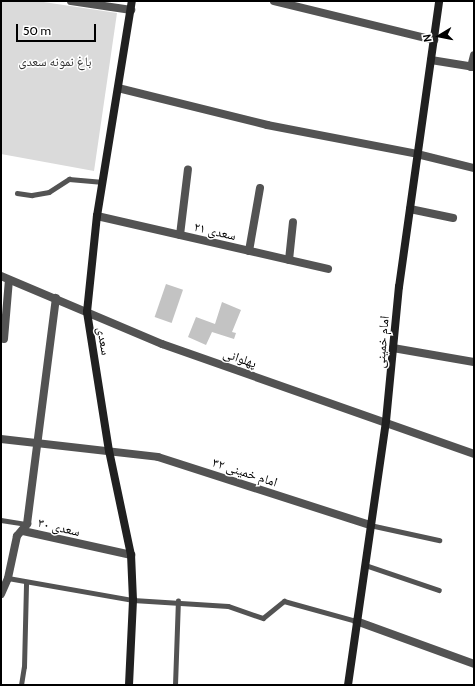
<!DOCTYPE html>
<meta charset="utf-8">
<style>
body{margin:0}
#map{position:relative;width:475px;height:686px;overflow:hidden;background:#fff;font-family:Cabin,"Noto Naskh Arabic",sans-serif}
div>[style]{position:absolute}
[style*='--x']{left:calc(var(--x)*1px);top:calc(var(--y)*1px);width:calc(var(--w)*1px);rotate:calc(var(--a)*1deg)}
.green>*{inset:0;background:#dadada}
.building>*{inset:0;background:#c3c3c3;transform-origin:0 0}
.service>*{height:4.5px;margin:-2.25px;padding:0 2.25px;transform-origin:2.25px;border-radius:2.25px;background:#535353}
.minor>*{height:8px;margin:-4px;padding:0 4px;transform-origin:4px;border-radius:4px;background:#535353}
.tertiary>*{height:8px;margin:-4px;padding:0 4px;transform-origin:4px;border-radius:4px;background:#535353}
.secondary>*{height:8px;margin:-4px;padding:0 4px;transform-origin:4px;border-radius:4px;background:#202020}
span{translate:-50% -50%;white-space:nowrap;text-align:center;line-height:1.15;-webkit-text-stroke:3px #fff;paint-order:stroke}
.park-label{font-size:13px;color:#313131}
.street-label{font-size:13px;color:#000}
.frame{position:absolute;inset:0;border:2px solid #000;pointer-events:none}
.north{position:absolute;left:419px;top:16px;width:40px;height:40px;-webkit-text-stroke:3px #fff;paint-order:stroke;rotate:260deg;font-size:11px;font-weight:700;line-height:16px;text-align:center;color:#000}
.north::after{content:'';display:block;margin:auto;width:14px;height:18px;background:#000;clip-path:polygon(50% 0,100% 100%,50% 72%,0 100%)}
.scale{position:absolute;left:16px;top:24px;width:80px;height:18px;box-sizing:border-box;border:2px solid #000;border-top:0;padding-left:5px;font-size:12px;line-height:14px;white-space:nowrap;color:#000;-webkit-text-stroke:3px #fff;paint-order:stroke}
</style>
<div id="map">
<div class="green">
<div style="clip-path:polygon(1px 1px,37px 1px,117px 13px,94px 171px,1px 154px)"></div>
</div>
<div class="building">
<div style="left:166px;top:284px;width:18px;height:35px;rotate:19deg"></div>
<div style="clip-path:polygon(222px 302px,241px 310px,232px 332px,236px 333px,234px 339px,212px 332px,206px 345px,188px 337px,196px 317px,215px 324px)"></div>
</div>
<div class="service">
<div style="--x:17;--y:193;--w:15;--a:8"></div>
<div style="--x:32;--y:195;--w:17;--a:-10"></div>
<div style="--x:49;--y:192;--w:24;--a:-33"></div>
<div style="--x:69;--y:179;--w:34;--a:5"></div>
<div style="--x:1;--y:520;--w:26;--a:9"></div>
<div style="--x:370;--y:525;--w:71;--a:12.3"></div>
<div style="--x:365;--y:565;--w:78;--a:18.7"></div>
<div style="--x:8;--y:578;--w:127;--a:10"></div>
<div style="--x:133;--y:600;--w:95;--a:3.6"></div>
<div style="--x:228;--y:606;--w:37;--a:19"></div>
<div style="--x:263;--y:618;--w:27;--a:-39"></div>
<div style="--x:284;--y:601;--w:75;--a:15.5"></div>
<div style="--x:21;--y:685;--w:18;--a:-81"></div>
<div style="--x:24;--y:667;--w:84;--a:-88.6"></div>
<div style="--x:175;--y:685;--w:84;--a:-88"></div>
</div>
<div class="minor">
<div style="--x:71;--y:1;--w:61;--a:8.5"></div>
<div style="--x:274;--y:1;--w:165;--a:13.7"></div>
<div style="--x:431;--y:60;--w:44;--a:9.2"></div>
<div style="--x:471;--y:67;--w:12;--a:-76"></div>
<div style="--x:118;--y:88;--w:154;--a:13.9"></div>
<div style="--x:267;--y:125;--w:153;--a:10.9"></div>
<div style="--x:417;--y:154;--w:59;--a:13.8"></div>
<div style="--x:410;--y:209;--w:44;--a:11.8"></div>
<div style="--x:97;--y:216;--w:237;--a:12.9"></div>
<div style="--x:180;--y:235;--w:66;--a:-83.1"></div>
<div style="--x:249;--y:251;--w:64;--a:-80.1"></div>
<div style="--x:289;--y:260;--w:38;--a:-84"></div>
<div style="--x:4;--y:339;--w:59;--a:-85.2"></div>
<div style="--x:393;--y:348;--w:82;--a:9.8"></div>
<div style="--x:1;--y:439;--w:158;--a:6.5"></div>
<div style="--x:158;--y:457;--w:223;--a:17.8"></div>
<div style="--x:23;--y:531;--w:111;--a:12.5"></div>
<div style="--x:1;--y:594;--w:17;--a:-66"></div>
<div style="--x:8;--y:578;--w:43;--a:-77.9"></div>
<div style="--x:17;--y:536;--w:16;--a:-50"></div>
<div style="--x:27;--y:524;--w:228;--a:-82.7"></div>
<div style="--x:356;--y:621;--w:126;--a:20"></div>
</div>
<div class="tertiary">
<div style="--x:1;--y:276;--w:175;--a:22.9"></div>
<div style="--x:162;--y:344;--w:331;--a:19.4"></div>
</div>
<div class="secondary">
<div style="--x:129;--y:685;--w:85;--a:-87.3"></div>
<div style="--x:133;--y:600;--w:45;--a:-92.5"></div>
<div style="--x:131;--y:555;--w:106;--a:-101.9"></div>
<div style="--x:109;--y:451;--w:141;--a:-99"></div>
<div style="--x:87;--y:312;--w:97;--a:-84.1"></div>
<div style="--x:97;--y:216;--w:218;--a:-80.8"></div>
<div style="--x:348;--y:685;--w:267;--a:-81.8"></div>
<div style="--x:386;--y:421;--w:135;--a:-84.5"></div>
<div style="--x:399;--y:287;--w:289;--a:-82"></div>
</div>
<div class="park-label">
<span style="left:55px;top:61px">باغ نمونه سعدی</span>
</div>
<div class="street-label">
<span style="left:215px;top:231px;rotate:13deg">سعدی ۲۱</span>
<span style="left:104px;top:341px;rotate:81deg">سعدی</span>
<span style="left:382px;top:342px;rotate:-85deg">امام خمینی</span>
<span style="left:240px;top:358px;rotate:19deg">پهلوانی</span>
<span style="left:245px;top:472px;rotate:18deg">امام خمینی ۳۲</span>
<span style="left:59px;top:527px;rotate:13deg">سعدی ۳۰</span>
</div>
<div class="frame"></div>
<div class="north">N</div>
<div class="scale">50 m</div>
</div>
